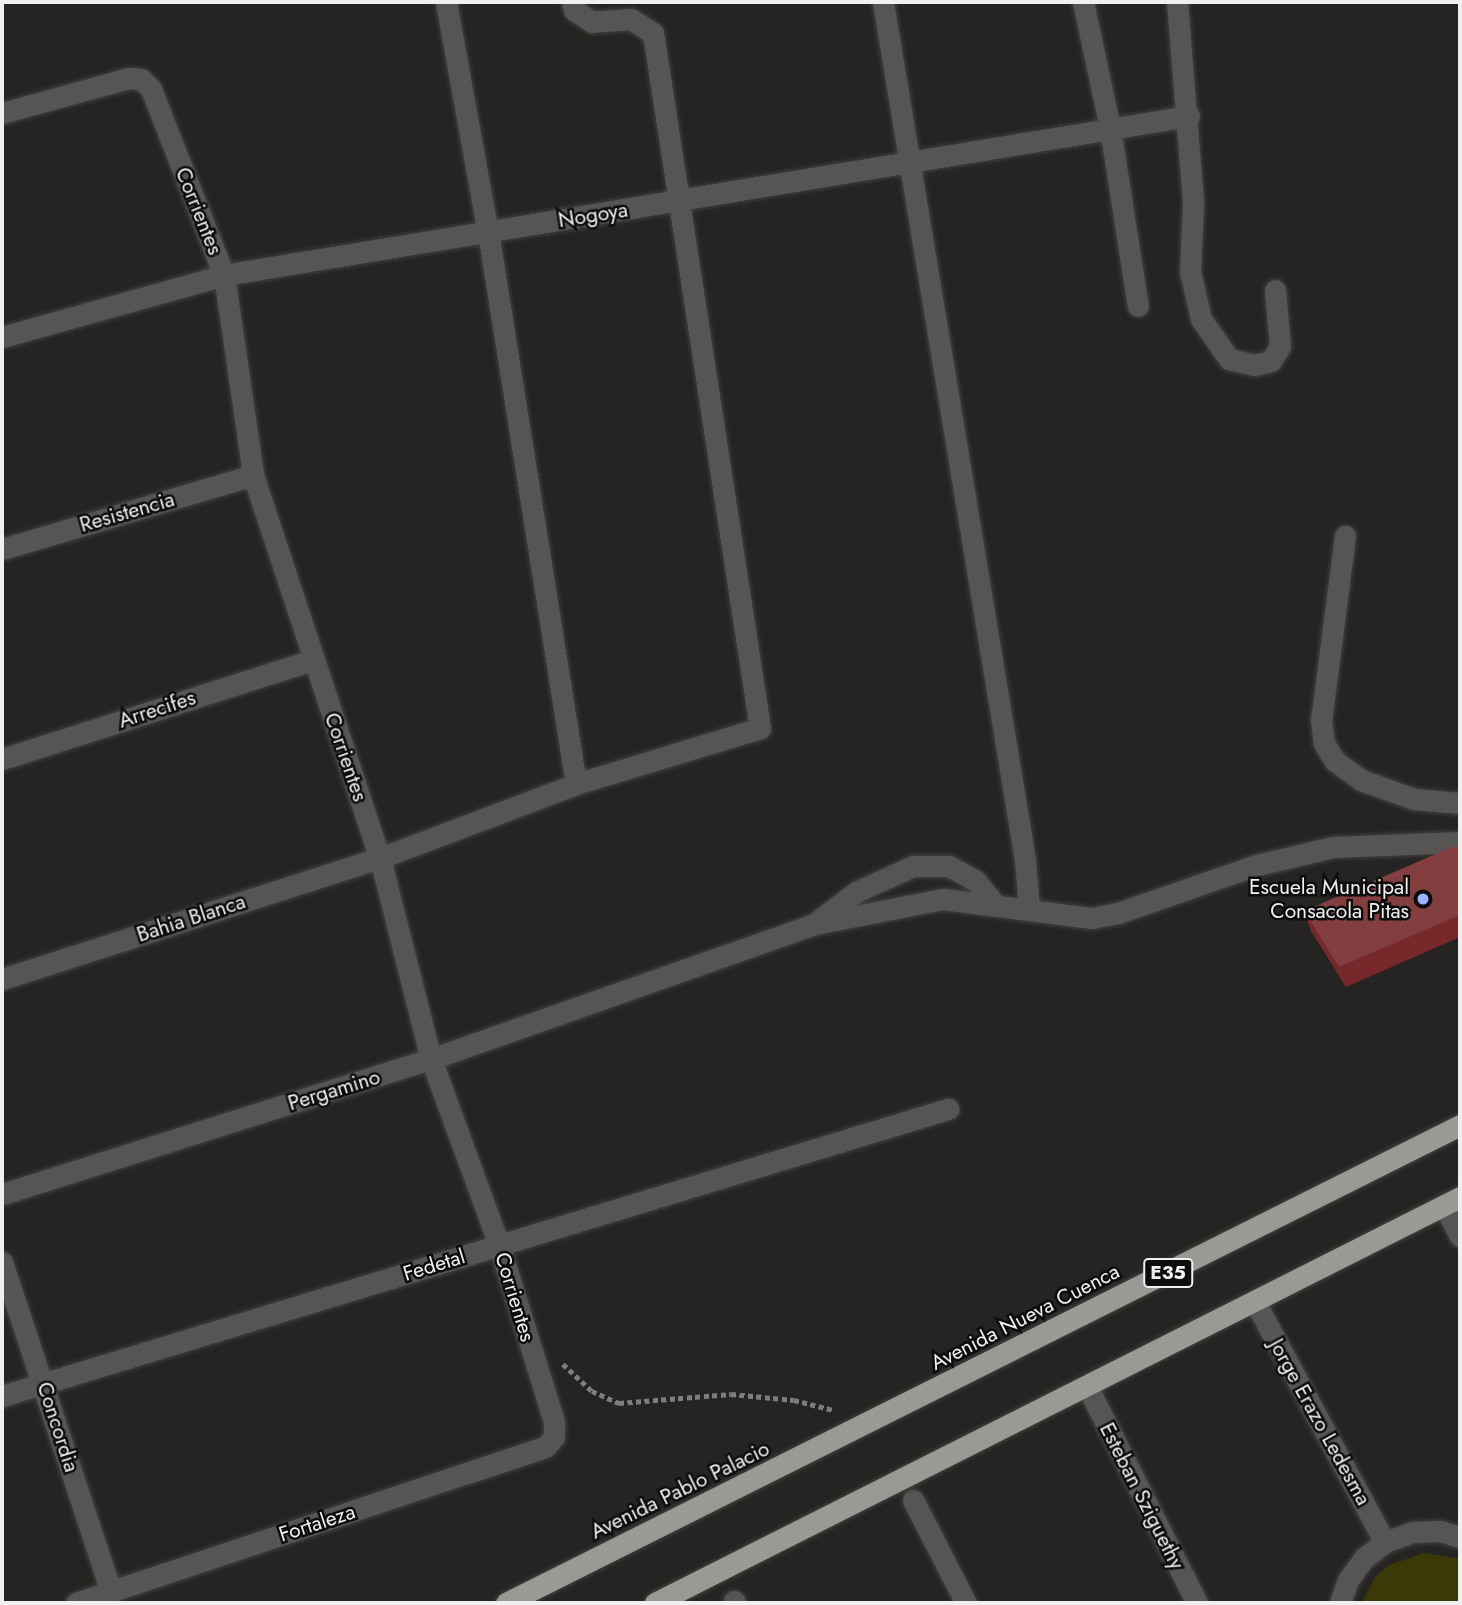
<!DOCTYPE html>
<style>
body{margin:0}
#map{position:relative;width:1462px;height:1605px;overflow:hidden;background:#262422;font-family:Jost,sans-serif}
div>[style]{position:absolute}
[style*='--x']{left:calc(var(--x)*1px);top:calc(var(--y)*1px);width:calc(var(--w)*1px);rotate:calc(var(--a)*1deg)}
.green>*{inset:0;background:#3a3907}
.path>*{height:4.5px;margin-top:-2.25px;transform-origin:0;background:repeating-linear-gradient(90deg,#7f7d7b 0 5px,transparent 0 8.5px)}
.roads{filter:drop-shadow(0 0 2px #42413f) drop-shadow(0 0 2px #42413f)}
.street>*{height:21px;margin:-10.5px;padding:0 10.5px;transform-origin:10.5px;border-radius:10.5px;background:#565554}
.highway>*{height:21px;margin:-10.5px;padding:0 10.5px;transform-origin:10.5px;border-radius:10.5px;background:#9b9996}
.wall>*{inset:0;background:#76282b}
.building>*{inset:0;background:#833e40}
.dots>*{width:19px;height:19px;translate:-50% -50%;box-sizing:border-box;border:4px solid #0e0d0d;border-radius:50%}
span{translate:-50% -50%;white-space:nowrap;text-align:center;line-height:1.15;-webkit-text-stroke:5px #0e0d0d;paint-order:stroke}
.shield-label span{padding:2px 5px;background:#0e0d0d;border:2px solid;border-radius:5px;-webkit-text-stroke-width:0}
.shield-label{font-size:19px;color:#f1f0ef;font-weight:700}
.street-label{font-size:21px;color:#f1f0ef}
.poi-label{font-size:21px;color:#f1f0ef}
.right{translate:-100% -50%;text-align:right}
.frame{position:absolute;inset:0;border:4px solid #f1f0ef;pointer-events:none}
</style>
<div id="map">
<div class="green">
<div style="clip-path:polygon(1424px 1553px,1460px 1559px,1460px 1603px,1362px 1603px,1375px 1577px,1389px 1565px)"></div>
</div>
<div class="path">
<div style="--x:563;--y:1364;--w:40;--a:43"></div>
<div style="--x:592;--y:1391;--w:30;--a:24"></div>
<div style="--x:619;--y:1403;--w:112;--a:-4.6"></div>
<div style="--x:731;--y:1394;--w:63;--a:5.4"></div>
<div style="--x:794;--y:1400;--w:40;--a:14.4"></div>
</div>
<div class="roads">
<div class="street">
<div style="--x:446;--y:2;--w:234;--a:79.7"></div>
<div style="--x:488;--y:232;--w:559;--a:80.94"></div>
<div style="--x:883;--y:2;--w:870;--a:80.6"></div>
<div style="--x:1025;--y:860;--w:49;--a:85.3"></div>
<div style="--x:1083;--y:2;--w:129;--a:77.9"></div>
<div style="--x:1110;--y:128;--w:180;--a:81.1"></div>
<div style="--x:1177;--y:2;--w:202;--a:85.4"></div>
<div style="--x:1193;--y:203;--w:68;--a:92.5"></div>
<div style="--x:1190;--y:271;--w:49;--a:77.1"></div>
<div style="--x:1201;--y:319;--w:49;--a:55"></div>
<div style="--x:1229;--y:359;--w:26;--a:13"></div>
<div style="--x:1254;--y:365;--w:17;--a:-13"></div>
<div style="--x:1271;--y:361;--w:17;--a:-59"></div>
<div style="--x:1280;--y:346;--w:56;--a:-95.1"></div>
<div style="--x:2;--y:113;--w:132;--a:-15.4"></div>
<div style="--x:129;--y:78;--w:12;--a:5"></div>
<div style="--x:141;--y:79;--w:14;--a:45"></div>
<div style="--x:151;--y:89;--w:200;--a:68.6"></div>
<div style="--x:224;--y:275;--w:202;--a:81.7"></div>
<div style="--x:253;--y:475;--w:404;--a:71.7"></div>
<div style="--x:380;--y:858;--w:207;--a:75.8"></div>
<div style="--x:431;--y:1059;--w:198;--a:69.9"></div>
<div style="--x:499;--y:1245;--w:185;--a:72.7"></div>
<div style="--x:554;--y:1422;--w:15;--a:90"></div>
<div style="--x:554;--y:1437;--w:13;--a:132"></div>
<div style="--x:545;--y:1447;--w:494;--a:161.6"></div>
<div style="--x:2;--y:337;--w:230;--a:-15.6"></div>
<div style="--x:224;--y:275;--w:978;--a:-9.36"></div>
<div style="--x:1345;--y:536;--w:186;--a:97.4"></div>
<div style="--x:1321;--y:720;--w:23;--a:83"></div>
<div style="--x:1324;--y:743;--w:21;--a:59"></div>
<div style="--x:1335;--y:761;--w:32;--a:36"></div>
<div style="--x:1361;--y:780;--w:56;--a:19.7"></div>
<div style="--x:1414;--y:799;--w:46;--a:5"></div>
<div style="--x:2;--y:549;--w:262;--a:-16.4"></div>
<div style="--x:2;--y:759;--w:326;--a:-17.7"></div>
<div style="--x:819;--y:920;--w:46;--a:-37.1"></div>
<div style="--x:856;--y:892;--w:63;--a:-24.5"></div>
<div style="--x:913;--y:866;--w:36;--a:0"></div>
<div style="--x:949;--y:866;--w:31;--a:29"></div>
<div style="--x:976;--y:881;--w:28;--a:51"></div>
<div style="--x:2;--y:979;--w:397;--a:-17.8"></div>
<div style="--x:380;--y:858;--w:210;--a:-20.7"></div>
<div style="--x:576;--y:784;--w:192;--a:-16.9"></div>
<div style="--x:760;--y:728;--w:703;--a:-98.75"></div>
<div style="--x:653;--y:33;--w:26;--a:-148"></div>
<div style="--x:631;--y:19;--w:39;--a:176"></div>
<div style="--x:592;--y:22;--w:22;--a:-146"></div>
<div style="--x:574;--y:10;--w:8;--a:-104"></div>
<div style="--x:2;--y:1194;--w:450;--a:-17.5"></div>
<div style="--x:431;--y:1059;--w:407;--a:-19.4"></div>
<div style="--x:815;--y:924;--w:130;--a:-11.1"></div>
<div style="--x:943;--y:899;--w:150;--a:7.3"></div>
<div style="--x:1092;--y:918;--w:26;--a:-11"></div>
<div style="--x:1118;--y:913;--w:147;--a:-19.1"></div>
<div style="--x:1257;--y:865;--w:78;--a:-13.3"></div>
<div style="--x:1333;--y:847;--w:127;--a:-2.3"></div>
<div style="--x:1444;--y:1205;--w:35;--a:63"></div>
<div style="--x:2;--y:1262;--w:348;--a:71.7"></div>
<div style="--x:1255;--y:1302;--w:273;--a:61.6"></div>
<div style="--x:1088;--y:1388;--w:241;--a:63.1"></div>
<div style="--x:2;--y:1396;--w:989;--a:-16.88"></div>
<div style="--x:913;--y:1500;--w:116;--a:62.8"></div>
<div style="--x:734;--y:1601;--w:2;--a:63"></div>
<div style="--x:1340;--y:1603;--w:24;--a:-71"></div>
<div style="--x:1348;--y:1580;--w:27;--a:-54"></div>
<div style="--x:1364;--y:1558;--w:26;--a:-37"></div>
<div style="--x:1385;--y:1542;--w:29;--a:-20"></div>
<div style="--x:1412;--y:1532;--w:28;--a:-2"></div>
<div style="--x:1440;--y:1531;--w:21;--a:17"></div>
</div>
<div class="highway">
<div style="--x:506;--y:1603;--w:1067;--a:-26.61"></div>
<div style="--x:655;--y:1603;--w:902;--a:-26.76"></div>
</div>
</div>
<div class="wall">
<div style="clip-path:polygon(1460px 847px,1460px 937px,1346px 987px,1311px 931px,1304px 911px)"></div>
</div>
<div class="building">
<div style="clip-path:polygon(1452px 847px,1460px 847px,1460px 915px,1339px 967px,1304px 911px)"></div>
</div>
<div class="dots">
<div style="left:1423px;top:899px;background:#9cb4fd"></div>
</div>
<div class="shield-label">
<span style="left:1168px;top:1273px">E35</span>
</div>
<div class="street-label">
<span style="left:199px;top:211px;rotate:68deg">Corrientes</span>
<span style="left:593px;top:215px;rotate:-9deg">Nogoya</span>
<span style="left:127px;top:512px;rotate:-16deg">Resistencia</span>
<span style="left:157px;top:709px;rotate:-18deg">Arrecifes</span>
<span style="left:346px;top:757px;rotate:71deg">Corrientes</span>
<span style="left:191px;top:918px;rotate:-18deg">Bahia Blanca</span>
<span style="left:334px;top:1090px;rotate:-17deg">Pergamino</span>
<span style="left:434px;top:1265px;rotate:-17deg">Fedetal</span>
<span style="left:515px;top:1297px;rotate:73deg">Corrientes</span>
<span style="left:1025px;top:1317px;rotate:-27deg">Avenida Nueva Cuenca</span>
<span style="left:1320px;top:1422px;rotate:61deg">Jorge Erazo Ledesma</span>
<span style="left:58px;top:1427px;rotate:72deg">Concordia</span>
<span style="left:680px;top:1490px;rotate:-26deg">Avenida Pablo Palacio</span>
<span style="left:1142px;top:1496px;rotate:63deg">Esteban Sziguethy</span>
<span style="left:317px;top:1523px;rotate:-18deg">Fortaleza</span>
</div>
<div class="poi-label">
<span class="right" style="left:1409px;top:899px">Escuela Municipal<br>Consacola Pitas</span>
</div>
<div class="frame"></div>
</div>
